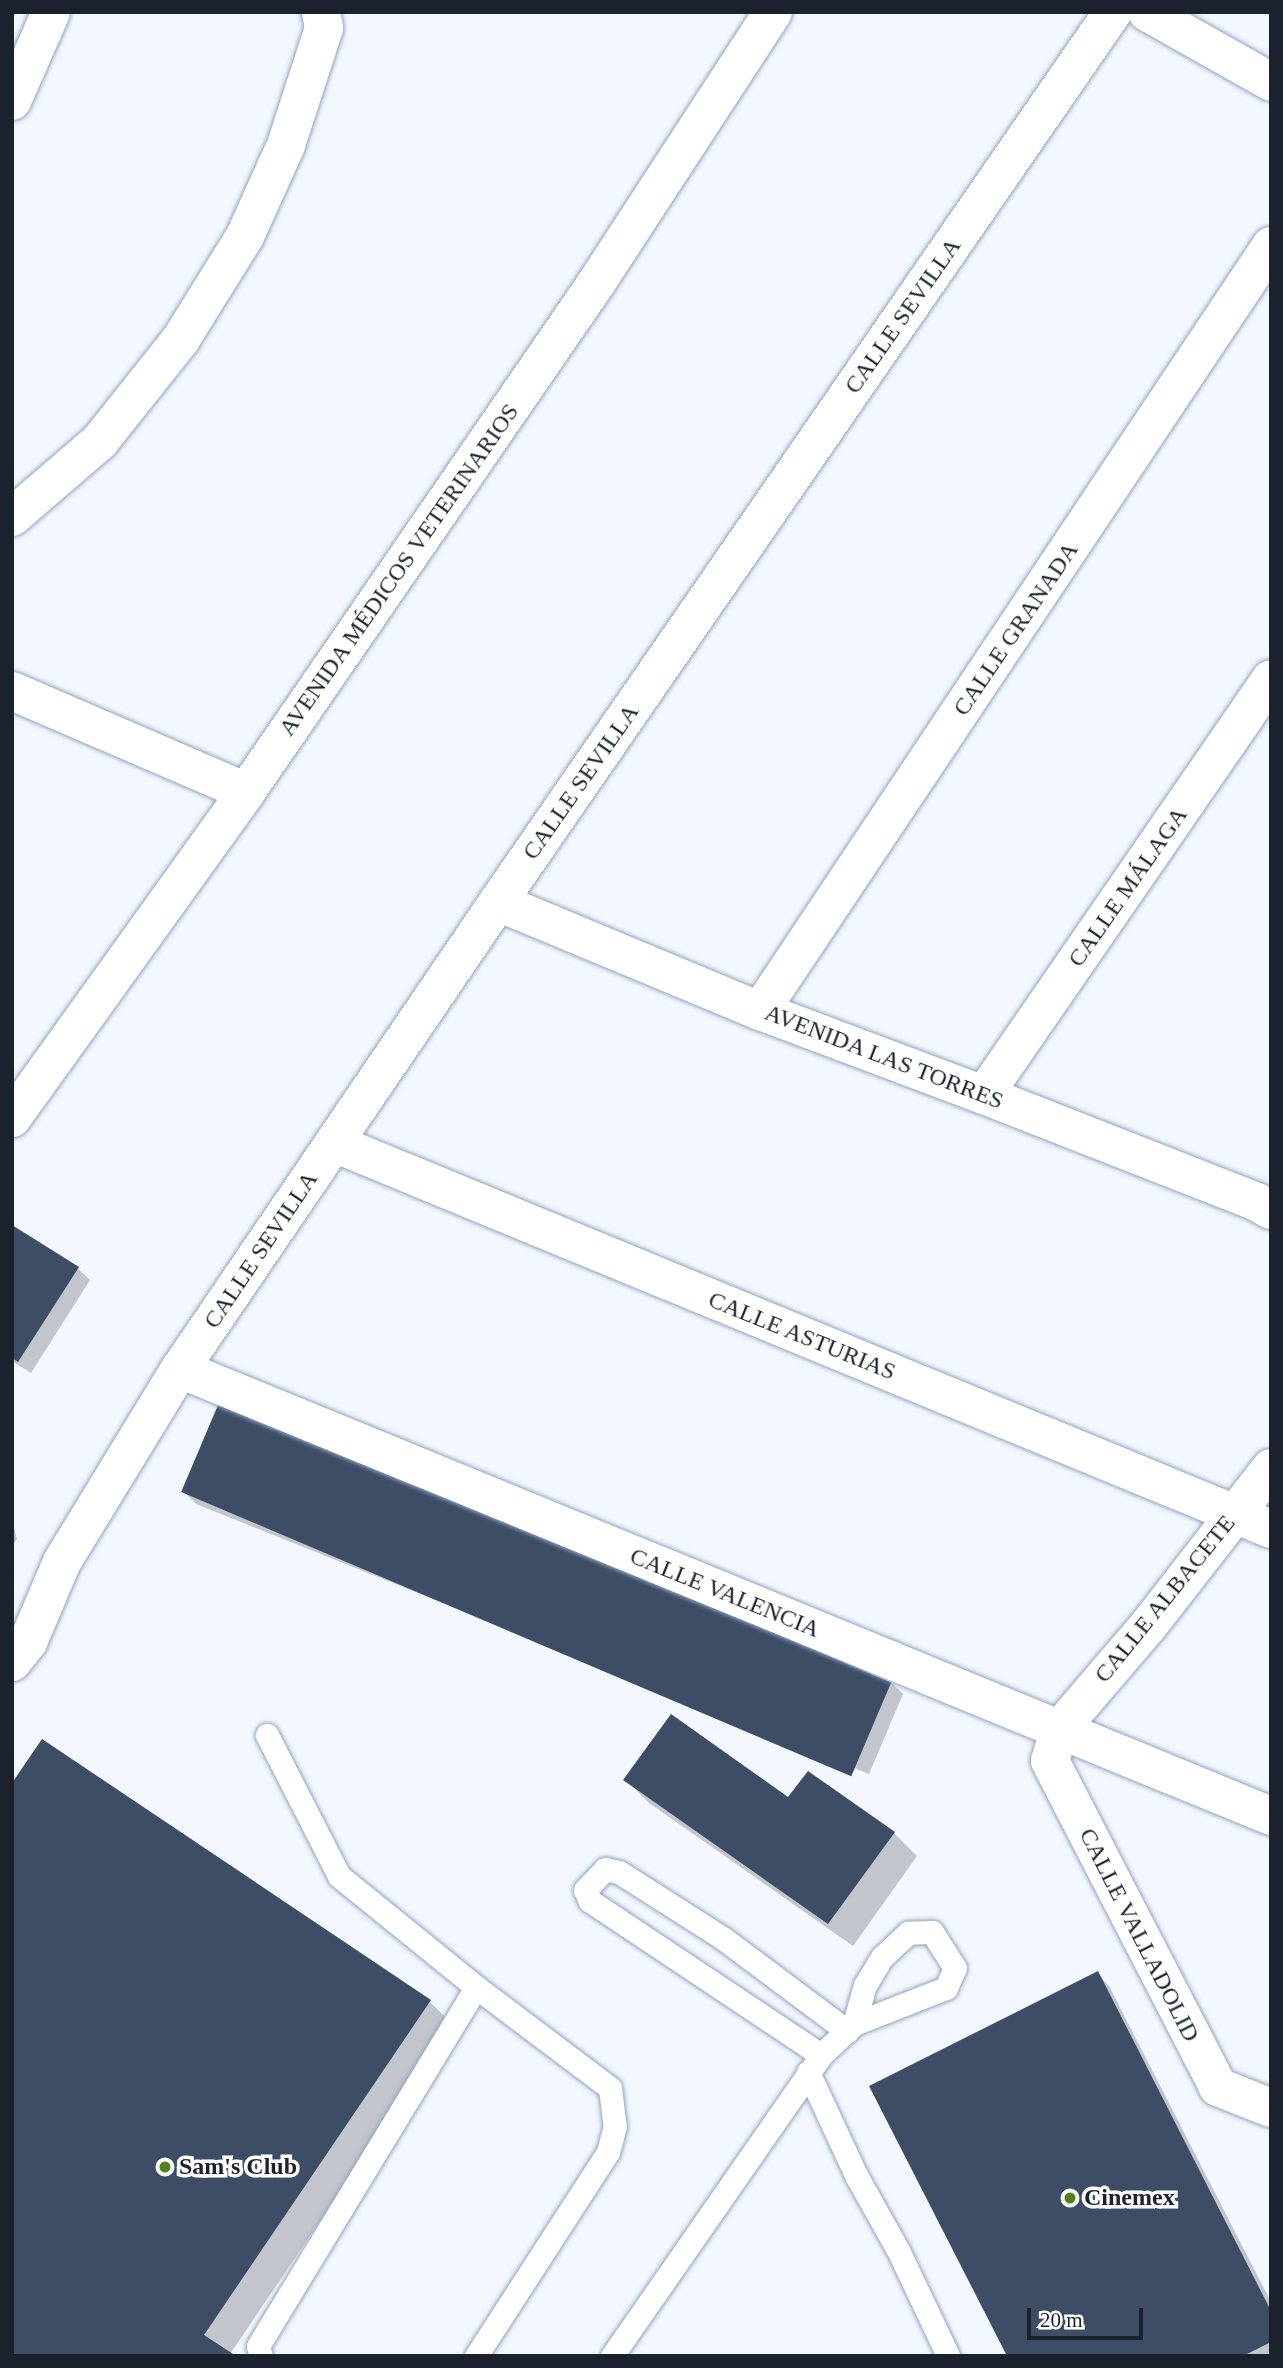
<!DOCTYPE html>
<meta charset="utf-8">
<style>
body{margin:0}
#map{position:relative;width:1283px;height:2368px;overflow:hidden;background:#f3f7fe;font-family:"Times New Roman",serif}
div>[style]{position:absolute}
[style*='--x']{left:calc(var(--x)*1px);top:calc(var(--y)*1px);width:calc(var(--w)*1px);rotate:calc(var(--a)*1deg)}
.shadow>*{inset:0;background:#0003}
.building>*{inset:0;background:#3d4d66;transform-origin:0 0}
.roads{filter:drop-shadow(0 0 2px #91a4c0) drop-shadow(0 0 2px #91a4c0)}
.lane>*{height:23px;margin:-11.5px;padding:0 11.5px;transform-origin:11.5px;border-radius:11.5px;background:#fff}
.street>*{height:38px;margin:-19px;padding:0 19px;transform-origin:19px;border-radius:19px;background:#fff}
.dots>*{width:19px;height:19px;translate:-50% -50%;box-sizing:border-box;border:4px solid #fff;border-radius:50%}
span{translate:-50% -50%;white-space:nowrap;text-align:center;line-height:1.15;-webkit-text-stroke:7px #fff;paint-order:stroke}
.street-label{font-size:24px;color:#1b222d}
.poi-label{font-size:24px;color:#1b222d;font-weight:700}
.left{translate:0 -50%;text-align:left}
.frame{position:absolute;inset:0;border:14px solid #1b222d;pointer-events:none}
.scale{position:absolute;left:1027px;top:2308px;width:116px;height:32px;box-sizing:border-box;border:4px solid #1b222d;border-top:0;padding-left:9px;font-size:21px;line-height:24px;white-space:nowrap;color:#1b222d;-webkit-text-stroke:5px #fff;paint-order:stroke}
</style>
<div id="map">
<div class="shadow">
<div style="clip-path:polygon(12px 1227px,77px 1268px,90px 1280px,31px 1373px,12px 1361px)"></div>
<div style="clip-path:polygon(184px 1492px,891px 1682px,903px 1694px,869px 1774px,196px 1504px)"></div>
<div style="clip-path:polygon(12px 1520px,17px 1539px,12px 1546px)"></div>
<div style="clip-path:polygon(626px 1780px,894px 1833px,917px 1856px,853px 1946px,649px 1803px)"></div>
<div style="clip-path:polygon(1097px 1973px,1109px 1986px,1271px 2302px,1271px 2356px,1009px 2356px)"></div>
<div style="clip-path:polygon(430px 2002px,453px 2025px,230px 2354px,12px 2356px)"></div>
</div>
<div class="building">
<div style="clip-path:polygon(12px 1225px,79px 1267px,18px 1362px,12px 1358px)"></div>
<div style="left:221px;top:1398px;width:728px;height:102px;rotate:23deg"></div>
<div style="clip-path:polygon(671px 1714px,788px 1797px,808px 1771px,895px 1832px,828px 1924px,623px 1780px)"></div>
<div style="clip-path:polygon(42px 1739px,431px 2000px,204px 2335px,236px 2356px,12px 2356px,12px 1783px)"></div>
<div style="clip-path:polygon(1098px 1971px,1271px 2311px,1271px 2342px,1243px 2356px,1007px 2356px,869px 2086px)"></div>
</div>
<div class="roads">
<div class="lane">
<div style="--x:267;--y:1735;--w:158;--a:62.9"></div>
<div style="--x:339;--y:1876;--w:176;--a:39"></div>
<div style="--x:476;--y:1987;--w:168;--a:37"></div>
<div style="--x:610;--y:2088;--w:38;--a:83"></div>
<div style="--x:615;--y:2126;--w:27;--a:105"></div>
<div style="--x:608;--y:2152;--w:243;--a:122.9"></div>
<div style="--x:821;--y:2055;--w:278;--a:-146.3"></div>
<div style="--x:590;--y:1901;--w:12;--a:-114"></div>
<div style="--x:585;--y:1890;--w:29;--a:-46"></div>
<div style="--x:605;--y:1869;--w:14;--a:12"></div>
<div style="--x:619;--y:1872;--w:125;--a:32.5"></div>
<div style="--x:724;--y:1939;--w:154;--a:36.8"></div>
<div style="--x:808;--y:2072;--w:116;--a:65"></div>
<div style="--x:857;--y:2177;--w:84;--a:60.7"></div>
<div style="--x:898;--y:2250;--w:117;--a:64.7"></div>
<div style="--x:261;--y:2356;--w:10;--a:-107"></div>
<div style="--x:258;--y:2346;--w:420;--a:-58.7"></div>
<div style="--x:612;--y:2356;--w:366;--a:-55.2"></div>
<div style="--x:821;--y:2055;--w:45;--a:-43.2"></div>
<div style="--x:854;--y:2024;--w:99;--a:-21.4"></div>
<div style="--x:946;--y:1988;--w:22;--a:-66"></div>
<div style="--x:955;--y:1968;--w:43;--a:-122.6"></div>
<div style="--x:932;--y:1932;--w:24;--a:178"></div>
<div style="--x:908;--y:1933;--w:35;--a:137"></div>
<div style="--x:882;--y:1957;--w:33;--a:121"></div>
<div style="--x:865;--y:1985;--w:41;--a:105.8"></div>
</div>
<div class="street">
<div style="--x:1147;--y:12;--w:142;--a:29.4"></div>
<div style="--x:12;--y:101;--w:97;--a:-66.3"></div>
<div style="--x:12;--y:517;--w:116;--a:-40.8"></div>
<div style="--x:100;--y:441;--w:130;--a:-51.5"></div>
<div style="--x:181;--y:339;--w:121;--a:-58.1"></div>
<div style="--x:245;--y:236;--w:100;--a:-65.7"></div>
<div style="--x:286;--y:145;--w:123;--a:-72"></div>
<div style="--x:324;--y:28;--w:16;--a:-101"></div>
<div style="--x:12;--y:691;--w:255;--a:23.3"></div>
<div style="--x:498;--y:902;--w:284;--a:22.6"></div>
<div style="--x:760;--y:1011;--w:239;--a:20.6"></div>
<div style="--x:984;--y:1095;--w:293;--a:21.4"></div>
<div style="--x:1257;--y:1202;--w:16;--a:30"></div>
<div style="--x:760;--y:1011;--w:920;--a:-56.26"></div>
<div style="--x:984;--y:1095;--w:505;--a:-55.4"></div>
<div style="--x:12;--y:1118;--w:401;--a:-54.3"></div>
<div style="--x:246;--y:792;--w:619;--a:-55.46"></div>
<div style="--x:597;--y:282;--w:322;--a:-56.9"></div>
<div style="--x:334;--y:1143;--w:1013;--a:22.39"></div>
<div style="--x:180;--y:1369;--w:1179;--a:22.28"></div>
<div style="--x:1271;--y:1468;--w:200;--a:127.9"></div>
<div style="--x:1148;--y:1626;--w:137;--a:130.6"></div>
<div style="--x:1059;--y:1730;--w:32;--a:106"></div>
<div style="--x:1050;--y:1761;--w:367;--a:62.7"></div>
<div style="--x:1218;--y:2087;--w:57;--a:21.6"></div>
<div style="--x:12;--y:1662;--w:26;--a:-51"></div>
<div style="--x:28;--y:1642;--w:87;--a:-67"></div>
<div style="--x:62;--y:1562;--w:226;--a:-58.6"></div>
<div style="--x:180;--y:1369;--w:565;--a:-55.75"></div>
<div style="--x:498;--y:902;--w:1082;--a:-55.36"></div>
</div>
</div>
<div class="dots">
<div style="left:165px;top:2167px;background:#50841a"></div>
<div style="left:1070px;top:2198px;background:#50841a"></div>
</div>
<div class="street-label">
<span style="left:903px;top:316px;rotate:-55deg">CALLE SEVILLA</span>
<span style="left:399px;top:570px;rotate:-55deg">AVENIDA MÉDICOS VETERINARIOS</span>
<span style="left:1016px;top:629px;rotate:-56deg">CALLE GRANADA</span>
<span style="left:581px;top:782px;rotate:-55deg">CALLE SEVILLA</span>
<span style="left:1128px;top:887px;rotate:-55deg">CALLE MÁLAGA</span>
<span style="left:884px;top:1057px;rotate:21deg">AVENIDA LAS TORRES</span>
<span style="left:261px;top:1250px;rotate:-56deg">CALLE SEVILLA</span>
<span style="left:802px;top:1336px;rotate:22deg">CALLE ASTURIAS</span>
<span style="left:725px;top:1593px;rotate:22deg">CALLE VALENCIA</span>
<span style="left:1165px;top:1599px;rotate:-51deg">CALLE ALBACETE</span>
<span style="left:1139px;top:1935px;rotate:63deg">CALLE VALLADOLID</span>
</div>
<div class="poi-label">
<span class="left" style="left:179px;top:2167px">Sam's Club</span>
<span class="left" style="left:1084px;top:2198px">Cinemex</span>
</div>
<div class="frame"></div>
<div class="scale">20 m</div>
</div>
